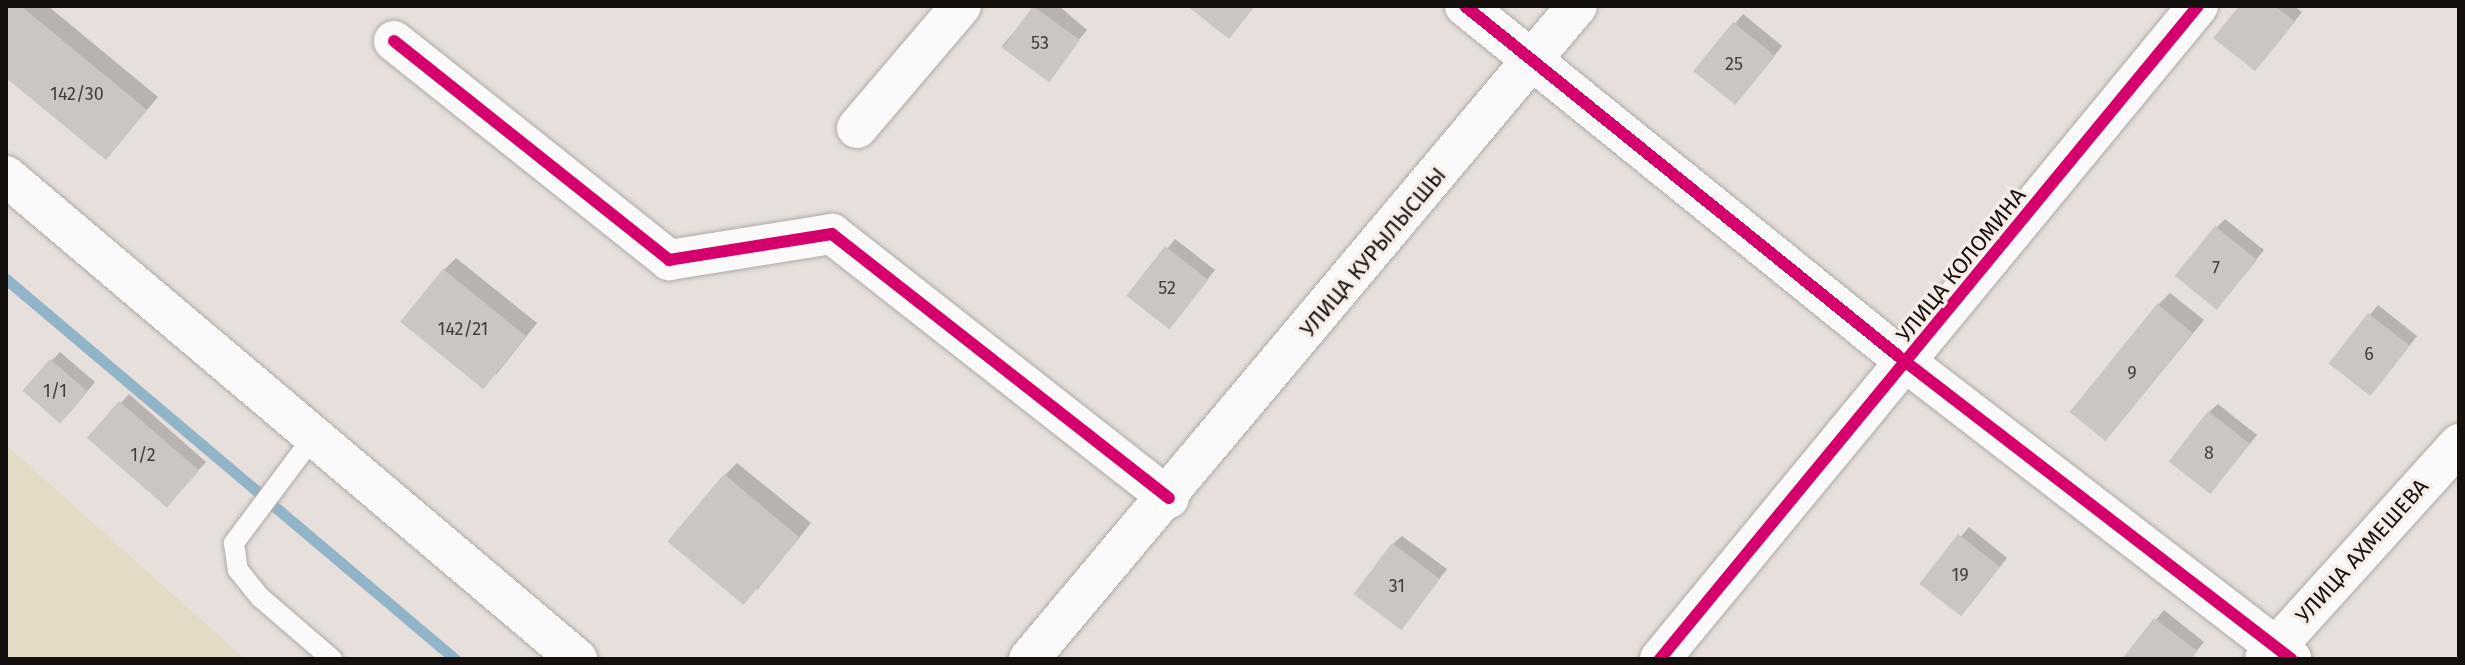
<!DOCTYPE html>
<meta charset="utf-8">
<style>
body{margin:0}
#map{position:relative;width:2465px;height:665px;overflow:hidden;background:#e6dfdc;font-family:"Fira Sans",sans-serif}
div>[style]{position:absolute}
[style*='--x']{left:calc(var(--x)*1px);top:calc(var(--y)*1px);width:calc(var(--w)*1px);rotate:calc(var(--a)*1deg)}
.sand>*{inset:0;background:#e3dbc5}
.shadow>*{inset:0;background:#0003}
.stream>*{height:11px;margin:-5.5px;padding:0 5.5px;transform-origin:5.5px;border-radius:5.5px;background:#92b4c9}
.building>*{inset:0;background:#cbc6c4;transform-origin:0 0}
.roads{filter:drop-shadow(0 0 2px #aeaaa8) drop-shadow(0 0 2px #aeaaa8)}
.service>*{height:20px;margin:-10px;padding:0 10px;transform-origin:10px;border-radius:10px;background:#fbfafa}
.minor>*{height:40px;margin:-20px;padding:0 20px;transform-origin:20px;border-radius:20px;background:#fbfafa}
.cycleway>*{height:12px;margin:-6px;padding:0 6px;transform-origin:6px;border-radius:6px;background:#d6006c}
span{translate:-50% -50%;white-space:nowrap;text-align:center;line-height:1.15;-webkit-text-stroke:6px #f7ece6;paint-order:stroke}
.number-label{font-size:18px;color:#423e3c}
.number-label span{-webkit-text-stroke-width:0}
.street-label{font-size:22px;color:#13100e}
.frame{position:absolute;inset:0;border:8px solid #13100e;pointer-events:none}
</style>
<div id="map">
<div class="sand">
<div style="clip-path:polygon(6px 445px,245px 659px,6px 659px)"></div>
</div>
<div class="shadow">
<div style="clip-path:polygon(6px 6px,48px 6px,158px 97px,106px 158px,6px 76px)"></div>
<div style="clip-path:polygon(1036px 6px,1059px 6px,1087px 30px,1052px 72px,1002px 46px)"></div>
<div style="clip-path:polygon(2242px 6px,2294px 6px,2302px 12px,2264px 60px)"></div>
<div style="clip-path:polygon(1743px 14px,1782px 46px,1744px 94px,1696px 71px)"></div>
<div style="clip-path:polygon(2225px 219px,2264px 250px,2225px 298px,2216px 228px)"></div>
<div style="clip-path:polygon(1175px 239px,1215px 270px,1176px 318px,1129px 296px)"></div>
<div style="clip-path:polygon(456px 258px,537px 323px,496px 375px,444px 270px)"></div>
<div style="clip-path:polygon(2170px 293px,2204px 320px,2106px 440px,2158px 305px)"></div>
<div style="clip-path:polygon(2378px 305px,2417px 336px,2379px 385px,2331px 362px)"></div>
<div style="clip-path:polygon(60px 352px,95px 382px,70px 412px,51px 361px)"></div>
<div style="clip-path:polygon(129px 394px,206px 462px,174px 497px,89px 438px)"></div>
<div style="clip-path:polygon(2218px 404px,2257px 435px,2218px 483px,2209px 412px)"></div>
<div style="clip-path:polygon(737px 463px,811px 523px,757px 590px,725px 475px)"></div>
<div style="clip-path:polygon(1969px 527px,2007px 558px,1969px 606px,1922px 583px)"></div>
<div style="clip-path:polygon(1402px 536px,1447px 569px,1402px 627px,1393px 544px)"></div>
<div style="clip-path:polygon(2164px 610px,2204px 642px,2190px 659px,2124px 659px)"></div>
</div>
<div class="stream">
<div style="--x:6;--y:279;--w:330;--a:40.2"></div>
<div style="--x:268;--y:501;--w:245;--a:40.2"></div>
</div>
<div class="building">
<div style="clip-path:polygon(6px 6px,21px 6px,147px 110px,106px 160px,6px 78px)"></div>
<div style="left:1033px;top:6px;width:58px;height:52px;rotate:36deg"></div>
<div style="clip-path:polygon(1187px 6px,1255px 6px,1229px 39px)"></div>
<div style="clip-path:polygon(2239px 6px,2275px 6px,2295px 22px,2255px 71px,2213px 38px)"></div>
<div style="left:1733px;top:22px;width:54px;height:63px;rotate:39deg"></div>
<div style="left:2215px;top:226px;width:54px;height:64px;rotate:39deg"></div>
<div style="left:1165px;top:246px;width:55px;height:63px;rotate:38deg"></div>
<div style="left:443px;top:269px;width:107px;height:68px;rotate:39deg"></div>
<div style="left:2157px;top:304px;width:46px;height:139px;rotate:39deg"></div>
<div style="left:2368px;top:313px;width:53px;height:64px;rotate:38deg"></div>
<div style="left:50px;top:359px;width:50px;height:42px;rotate:41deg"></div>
<div style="left:119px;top:401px;width:106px;height:49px;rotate:41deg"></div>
<div style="left:2208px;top:411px;width:53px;height:64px;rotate:38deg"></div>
<div style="left:724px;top:474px;width:99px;height:88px;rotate:40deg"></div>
<div style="left:1958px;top:534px;width:53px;height:63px;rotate:38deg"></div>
<div style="left:1392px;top:543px;width:60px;height:64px;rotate:37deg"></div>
<div style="clip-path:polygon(2154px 618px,2197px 651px,2191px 659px,2122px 659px)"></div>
</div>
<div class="roads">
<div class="service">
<div style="--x:314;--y:436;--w:134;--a:126.8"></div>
<div style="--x:234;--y:543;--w:27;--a:82"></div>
<div style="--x:238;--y:570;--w:36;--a:51"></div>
<div style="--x:261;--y:598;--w:94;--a:40.7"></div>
</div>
<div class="minor">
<div style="--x:1465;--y:6;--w:568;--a:38.93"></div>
<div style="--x:1907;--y:363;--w:485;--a:37.6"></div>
<div style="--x:394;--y:41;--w:352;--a:38.5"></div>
<div style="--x:669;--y:260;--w:165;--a:-9.1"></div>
<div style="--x:832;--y:234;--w:428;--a:38.1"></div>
<div style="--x:857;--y:128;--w:160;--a:-49.6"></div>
<div style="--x:6;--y:176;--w:748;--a:40.23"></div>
<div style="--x:1029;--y:659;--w:852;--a:-50"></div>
<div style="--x:1660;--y:659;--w:846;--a:-50.52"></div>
<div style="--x:2265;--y:659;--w:290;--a:-47.9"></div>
</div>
</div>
<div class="cycleway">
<div style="--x:1465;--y:6;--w:568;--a:38.93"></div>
<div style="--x:1907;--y:363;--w:485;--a:37.6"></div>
<div style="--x:394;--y:41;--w:352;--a:38.5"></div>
<div style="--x:669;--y:260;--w:165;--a:-9.1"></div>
<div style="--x:832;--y:234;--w:428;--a:38.1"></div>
<div style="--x:1660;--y:659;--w:846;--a:-50.52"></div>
</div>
<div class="number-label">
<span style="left:1040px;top:43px">53</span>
<span style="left:1734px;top:64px">25</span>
<span style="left:77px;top:94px">142/30</span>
<span style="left:2216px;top:268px">7</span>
<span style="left:1167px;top:288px">52</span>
<span style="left:463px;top:329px">142/21</span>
<span style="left:2369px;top:354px">6</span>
<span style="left:2132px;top:373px">9</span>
<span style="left:55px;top:391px">1/1</span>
<span style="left:2209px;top:453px">8</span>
<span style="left:143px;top:455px">1/2</span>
<span style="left:1960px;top:575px">19</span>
<span style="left:1397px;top:586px">31</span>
</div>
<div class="street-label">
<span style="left:1373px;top:252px;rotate:-50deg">УЛИЦА КУРЫЛЫСШЫ</span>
<span style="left:1961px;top:265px;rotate:-51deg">УЛИЦА КОЛОМИНА</span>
<span style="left:2362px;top:551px;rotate:-48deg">УЛИЦА АХМЕШЕВА</span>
</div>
<div class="frame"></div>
</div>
